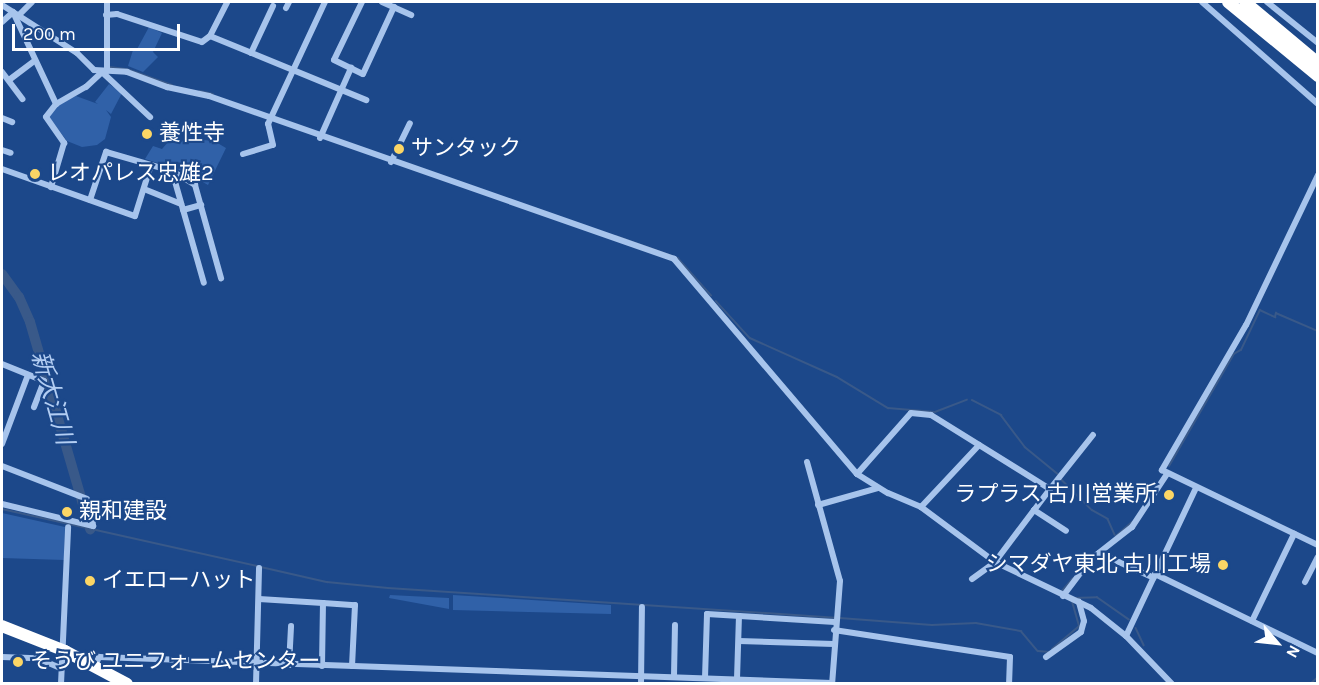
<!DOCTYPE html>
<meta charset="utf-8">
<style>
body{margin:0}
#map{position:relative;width:1319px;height:685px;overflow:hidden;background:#1c488a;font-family:Karla,"Noto Sans JP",sans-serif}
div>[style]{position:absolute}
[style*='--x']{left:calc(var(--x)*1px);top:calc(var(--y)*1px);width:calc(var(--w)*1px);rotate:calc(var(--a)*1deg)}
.green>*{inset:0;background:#3061a8}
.stream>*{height:1.5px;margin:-0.75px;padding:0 0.75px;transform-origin:0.75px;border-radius:0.75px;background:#395989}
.river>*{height:10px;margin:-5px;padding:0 5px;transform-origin:5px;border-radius:5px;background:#395989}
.street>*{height:6px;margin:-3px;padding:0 3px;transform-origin:3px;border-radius:3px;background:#a7c4ec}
.highway>*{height:12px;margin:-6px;padding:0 6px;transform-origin:6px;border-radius:6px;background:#fff}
.dots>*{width:16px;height:16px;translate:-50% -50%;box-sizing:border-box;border:3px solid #1c488a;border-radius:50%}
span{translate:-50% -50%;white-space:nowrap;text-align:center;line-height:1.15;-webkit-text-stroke:4.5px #1c488a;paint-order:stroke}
.poi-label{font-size:22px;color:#fff}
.left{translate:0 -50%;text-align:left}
.right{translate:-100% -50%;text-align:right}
.water-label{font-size:24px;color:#b3cef3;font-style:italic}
.frame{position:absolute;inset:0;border:3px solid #fff;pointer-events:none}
.north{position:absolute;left:1247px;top:613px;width:60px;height:60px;-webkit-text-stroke:4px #1c488a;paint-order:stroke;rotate:118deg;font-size:16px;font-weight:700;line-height:24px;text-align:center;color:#fff}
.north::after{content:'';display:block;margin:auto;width:21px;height:27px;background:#fff;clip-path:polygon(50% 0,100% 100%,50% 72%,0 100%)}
.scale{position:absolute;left:12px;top:24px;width:168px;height:27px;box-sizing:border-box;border:3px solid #fff;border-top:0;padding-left:8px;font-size:18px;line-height:21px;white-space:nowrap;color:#fff;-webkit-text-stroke:4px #1c488a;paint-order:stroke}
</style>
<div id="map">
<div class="green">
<div style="clip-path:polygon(149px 27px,162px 33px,153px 52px,158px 57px,143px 72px,128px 66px,133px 50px,136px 51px)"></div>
<div style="clip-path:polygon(109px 84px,122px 93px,111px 114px,106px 110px,111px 117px,105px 139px,97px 145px,82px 147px,67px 141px,49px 117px,56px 106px,76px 96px,98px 104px,95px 102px)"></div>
<div style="clip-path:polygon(192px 139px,214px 141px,226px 148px,208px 185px,183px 171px,145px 159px,153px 146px,162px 149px,169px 141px)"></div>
<div style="clip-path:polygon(2px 513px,65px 527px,64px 560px,2px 558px)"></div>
<div style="clip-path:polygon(390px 595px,449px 598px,449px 609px,389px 598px)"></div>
<div style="clip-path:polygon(453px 595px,611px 605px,611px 614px,453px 610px)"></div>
</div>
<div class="stream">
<div style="--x:110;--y:67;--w:17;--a:7"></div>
<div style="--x:127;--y:69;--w:48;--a:19.6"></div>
<div style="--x:200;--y:91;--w:13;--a:13"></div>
<div style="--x:616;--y:236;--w:66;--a:19.5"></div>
<div style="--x:678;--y:258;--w:50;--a:48.3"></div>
<div style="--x:716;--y:301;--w:50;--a:47.4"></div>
<div style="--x:750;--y:338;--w:95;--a:24.1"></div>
<div style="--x:837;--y:377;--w:60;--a:31.3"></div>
<div style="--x:888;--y:408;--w:47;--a:4.9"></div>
<div style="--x:935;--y:412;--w:34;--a:-21"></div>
<div style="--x:972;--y:400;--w:33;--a:27"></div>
<div style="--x:1001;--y:415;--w:40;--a:53"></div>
<div style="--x:1025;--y:447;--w:43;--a:39.3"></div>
<div style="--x:1169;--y:466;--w:129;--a:-59.9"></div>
<div style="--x:1234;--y:354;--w:8;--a:-30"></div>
<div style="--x:1241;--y:350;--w:44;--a:-64.6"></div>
<div style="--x:1260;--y:310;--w:17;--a:25"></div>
<div style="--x:1275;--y:317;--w:4;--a:-76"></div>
<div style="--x:1276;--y:313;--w:46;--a:23.2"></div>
<div style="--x:1061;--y:479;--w:44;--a:45"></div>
<div style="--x:1092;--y:510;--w:18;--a:29"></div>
<div style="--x:1108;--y:519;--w:17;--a:66"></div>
<div style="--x:2;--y:509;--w:261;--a:12.6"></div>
<div style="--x:1116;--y:536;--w:21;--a:-41"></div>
<div style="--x:261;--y:567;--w:68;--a:12.8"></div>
<div style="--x:327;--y:582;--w:61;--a:5.6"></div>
<div style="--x:388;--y:588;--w:448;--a:3.8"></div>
<div style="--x:1062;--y:591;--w:16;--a:-50"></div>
<div style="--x:1074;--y:598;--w:23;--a:-2"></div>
<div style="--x:1097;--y:597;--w:39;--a:35"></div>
<div style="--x:840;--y:618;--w:92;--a:4.4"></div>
<div style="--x:932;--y:625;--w:44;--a:-2.6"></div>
<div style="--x:976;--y:623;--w:46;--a:10.1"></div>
<div style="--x:1021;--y:631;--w:26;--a:50"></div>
<div style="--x:1038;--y:651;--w:11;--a:5"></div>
<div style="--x:1136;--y:628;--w:19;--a:65"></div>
<div style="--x:1052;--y:649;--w:35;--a:-40"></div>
<div style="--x:1079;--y:626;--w:25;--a:-106"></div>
<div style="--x:1310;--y:684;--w:11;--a:-41"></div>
</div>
<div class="river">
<div style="--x:2;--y:274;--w:29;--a:54"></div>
<div style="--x:19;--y:297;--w:27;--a:66"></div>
<div style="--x:30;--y:322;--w:216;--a:73.8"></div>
</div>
<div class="street">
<div style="--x:107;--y:2;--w:69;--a:90"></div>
<div style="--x:362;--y:2;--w:64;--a:115.8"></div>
<div style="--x:334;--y:60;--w:32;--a:26"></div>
<div style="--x:363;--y:74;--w:74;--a:-65.2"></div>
<div style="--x:382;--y:2;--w:32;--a:24"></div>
<div style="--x:1202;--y:2;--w:154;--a:41.3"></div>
<div style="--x:1267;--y:2;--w:65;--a:38.8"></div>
<div style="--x:2;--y:5;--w:89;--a:32.6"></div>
<div style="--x:77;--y:53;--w:24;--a:45"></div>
<div style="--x:94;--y:70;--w:33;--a:3"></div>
<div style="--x:127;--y:72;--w:43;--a:20.6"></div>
<div style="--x:167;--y:87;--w:43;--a:12.1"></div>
<div style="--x:209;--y:96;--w:493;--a:19.3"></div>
<div style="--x:674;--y:259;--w:282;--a:49.6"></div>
<div style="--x:857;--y:474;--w:36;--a:32"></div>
<div style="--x:888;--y:493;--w:36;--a:23"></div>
<div style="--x:921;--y:507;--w:92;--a:36.6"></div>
<div style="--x:995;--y:562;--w:106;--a:25.6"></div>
<div style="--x:1091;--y:608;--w:45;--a:38.7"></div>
<div style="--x:1126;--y:636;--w:66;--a:46.2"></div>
<div style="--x:286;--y:8;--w:7;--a:-63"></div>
<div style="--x:106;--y:15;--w:11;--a:-5"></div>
<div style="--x:117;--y:14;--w:89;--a:18.2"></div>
<div style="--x:202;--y:42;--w:10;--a:-37"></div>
<div style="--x:210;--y:36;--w:169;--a:22.3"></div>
<div style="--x:18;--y:16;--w:20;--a:-45"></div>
<div style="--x:2;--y:22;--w:15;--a:-42"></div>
<div style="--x:13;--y:12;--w:102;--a:64.9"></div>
<div style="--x:56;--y:104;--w:16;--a:128"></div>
<div style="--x:46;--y:117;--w:32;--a:55"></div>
<div style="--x:64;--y:143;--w:46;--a:106.5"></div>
<div style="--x:210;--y:36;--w:38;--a:-63"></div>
<div style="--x:251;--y:53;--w:52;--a:-64.9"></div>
<div style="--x:2;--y:72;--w:34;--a:53"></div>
<div style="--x:9;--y:80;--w:31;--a:-37"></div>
<div style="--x:56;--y:104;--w:34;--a:-30"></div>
<div style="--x:86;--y:87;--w:22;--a:-43"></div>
<div style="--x:102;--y:72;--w:66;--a:43.2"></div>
<div style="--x:2;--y:118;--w:11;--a:22"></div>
<div style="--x:320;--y:138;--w:77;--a:-66.1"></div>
<div style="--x:2;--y:150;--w:9;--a:18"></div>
<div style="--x:243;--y:154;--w:31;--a:-17"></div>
<div style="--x:273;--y:145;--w:22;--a:-103"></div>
<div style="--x:268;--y:124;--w:135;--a:-65"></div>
<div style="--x:391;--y:162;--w:43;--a:-64"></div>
<div style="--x:2;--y:169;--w:141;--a:19.5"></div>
<div style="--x:135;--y:216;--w:53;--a:-72.6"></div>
<div style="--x:172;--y:171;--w:27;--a:31"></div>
<div style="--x:195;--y:185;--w:97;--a:74.4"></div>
<div style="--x:1318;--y:175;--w:166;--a:115.6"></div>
<div style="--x:1246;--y:325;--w:168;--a:120.1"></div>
<div style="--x:1162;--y:470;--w:173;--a:25.7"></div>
<div style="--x:144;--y:189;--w:40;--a:22"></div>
<div style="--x:90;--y:200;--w:51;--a:-71.6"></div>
<div style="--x:106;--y:152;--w:69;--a:16.1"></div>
<div style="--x:172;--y:171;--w:116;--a:74.1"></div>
<div style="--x:183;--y:210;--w:19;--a:-16"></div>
<div style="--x:2;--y:364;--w:45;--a:22"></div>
<div style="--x:44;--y:381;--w:28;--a:111"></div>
<div style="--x:2;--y:444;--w:74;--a:-69.4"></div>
<div style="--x:807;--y:462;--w:123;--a:74.5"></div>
<div style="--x:840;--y:581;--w:103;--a:94.4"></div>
<div style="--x:2;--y:466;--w:91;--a:21.2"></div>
<div style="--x:857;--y:474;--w:81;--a:-48.5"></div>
<div style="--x:911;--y:413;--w:20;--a:6"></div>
<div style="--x:931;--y:415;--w:140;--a:31.9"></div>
<div style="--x:1050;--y:489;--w:26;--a:127"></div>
<div style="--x:1034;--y:510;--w:38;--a:33"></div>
<div style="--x:1050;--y:489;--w:69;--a:-51.5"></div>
<div style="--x:2;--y:504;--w:94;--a:13.6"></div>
<div style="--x:93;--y:526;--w:11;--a:-95"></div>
<div style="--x:818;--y:505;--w:62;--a:-15.8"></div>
<div style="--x:921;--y:507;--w:85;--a:-46.9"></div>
<div style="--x:1099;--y:553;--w:60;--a:24.4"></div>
<div style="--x:1155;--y:574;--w:181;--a:25.9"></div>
<div style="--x:972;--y:579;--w:29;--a:-36"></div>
<div style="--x:995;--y:562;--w:65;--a:-53.1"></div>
<div style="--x:1305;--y:582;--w:28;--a:-63"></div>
<div style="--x:1063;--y:596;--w:46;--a:-52.9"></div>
<div style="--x:1091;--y:559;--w:52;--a:-38"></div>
<div style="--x:1132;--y:527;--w:64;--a:-56.6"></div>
<div style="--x:259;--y:599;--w:64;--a:3.6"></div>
<div style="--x:1252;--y:621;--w:97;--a:-64.2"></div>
<div style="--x:834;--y:630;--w:178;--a:8.7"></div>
<div style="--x:1010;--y:657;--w:27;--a:92"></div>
<div style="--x:1126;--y:636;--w:164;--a:-64.7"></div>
<div style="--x:739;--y:641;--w:95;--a:1.8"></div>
<div style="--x:2;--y:657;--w:35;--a:2"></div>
<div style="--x:37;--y:658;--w:26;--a:23"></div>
<div style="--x:1046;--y:657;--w:43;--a:-35.5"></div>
<div style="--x:1081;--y:632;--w:11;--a:-75"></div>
<div style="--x:1084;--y:621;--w:20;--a:-105"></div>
<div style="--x:289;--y:665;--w:39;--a:-87"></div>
<div style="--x:95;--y:666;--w:10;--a:-66"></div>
<div style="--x:99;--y:657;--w:733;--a:2.03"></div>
<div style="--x:322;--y:666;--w:63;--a:-89.1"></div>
<div style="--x:323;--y:603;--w:32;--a:4"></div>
<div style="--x:355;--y:605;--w:61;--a:92.8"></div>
<div style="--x:674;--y:676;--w:51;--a:-88.9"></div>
<div style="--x:705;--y:678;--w:64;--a:-88.2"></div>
<div style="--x:707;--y:614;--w:128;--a:3.6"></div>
<div style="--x:737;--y:679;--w:63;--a:-88.2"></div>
<div style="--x:61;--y:684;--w:157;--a:-87.4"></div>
<div style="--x:256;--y:684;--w:116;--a:-88.5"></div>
<div style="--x:641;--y:684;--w:77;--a:-89.3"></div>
</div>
<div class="highway">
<div style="--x:1228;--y:2;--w:117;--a:39.4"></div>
<div style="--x:1245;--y:2;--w:95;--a:39.9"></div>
<div style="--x:2;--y:626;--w:68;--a:21.6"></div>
<div style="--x:65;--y:651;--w:70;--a:28"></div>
</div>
<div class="dots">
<div style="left:147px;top:134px;background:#fcd665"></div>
<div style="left:399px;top:149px;background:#fcd665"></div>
<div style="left:35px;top:174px;background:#fcd665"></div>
<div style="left:1169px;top:495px;background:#fcd665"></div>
<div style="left:67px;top:512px;background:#fcd665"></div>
<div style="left:1223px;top:565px;background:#fcd665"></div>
<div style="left:90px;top:581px;background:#fcd665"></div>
<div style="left:18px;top:662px;background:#fcd665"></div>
</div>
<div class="poi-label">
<span class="left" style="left:159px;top:134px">養性寺</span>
<span class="left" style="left:411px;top:149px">サンタック</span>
<span class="left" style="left:47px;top:174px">レオパレス忠雄2</span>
<span class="right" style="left:1157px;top:495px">ラプラス 古川営業所</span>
<span class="left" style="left:79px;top:512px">親和建設</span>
<span class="right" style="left:1211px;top:565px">シマダヤ東北 古川工場</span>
<span class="left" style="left:102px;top:581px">イエローハット</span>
<span class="left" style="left:30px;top:662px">そうび ユニフォームセンター</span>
</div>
<div class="water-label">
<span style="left:52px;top:398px;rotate:74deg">新大江川</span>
</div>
<div class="frame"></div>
<div class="north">N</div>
<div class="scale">200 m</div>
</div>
